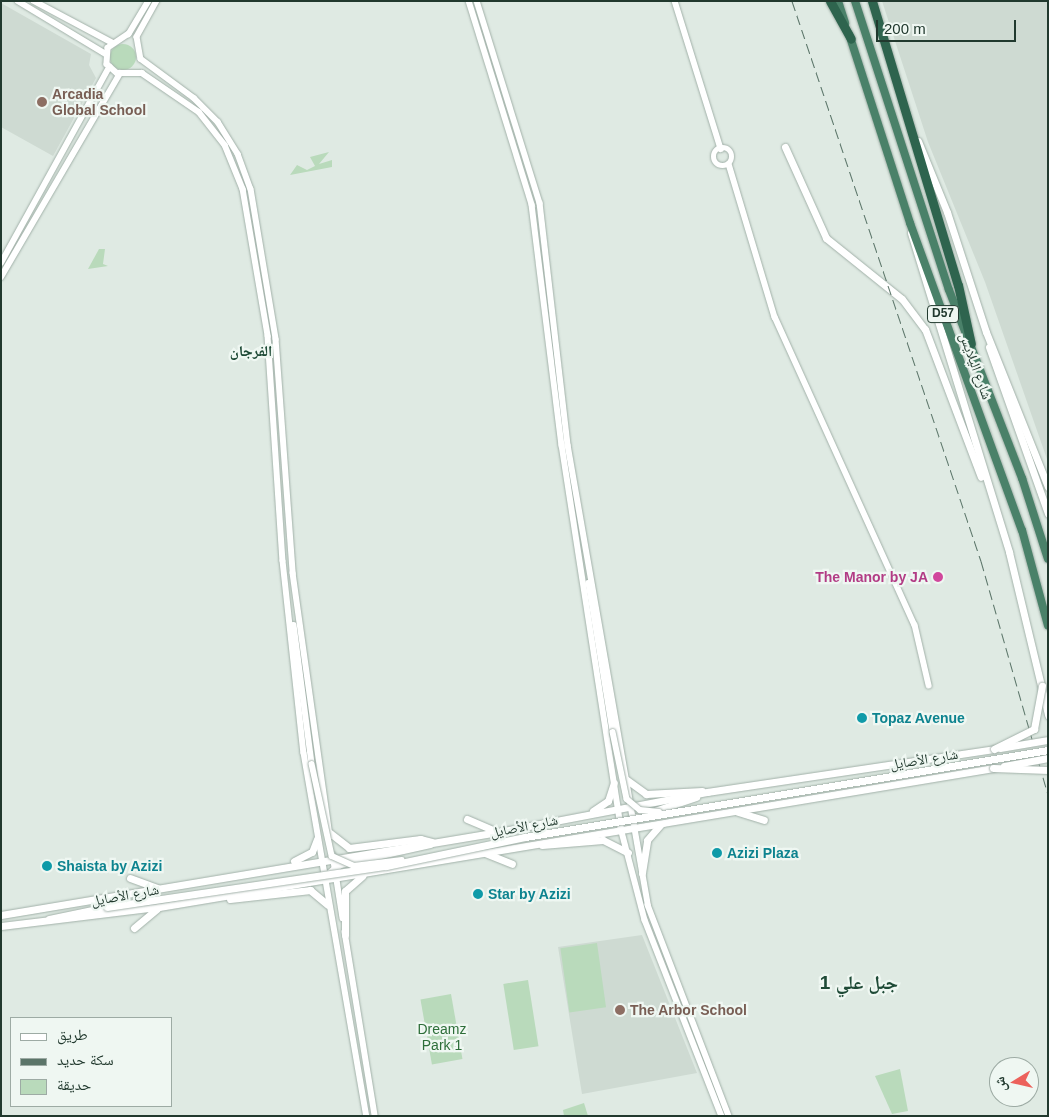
<!DOCTYPE html>
<meta charset="utf-8">
<style>
body{margin:0}
#map{position:relative;width:1049px;height:1117px;overflow:hidden;background:#dfeae3;font-family:Arial,"Noto Naskh Arabic",sans-serif}
div>[style]{position:absolute}
[style*='--x']{left:calc(var(--x)*1px);top:calc(var(--y)*1px);width:calc(var(--w)*1px);rotate:calc(var(--a)*1deg)}
.built>*{inset:0;background:#cedad2}
.green>*{inset:0;background:#b9dabb;transform-origin:0 0}
.round{border-radius:50%}
.roads{filter:drop-shadow(0 0 1px #a2b1a9) drop-shadow(0 0 1px #a2b1a9)}
.tertiary>*{height:5.5px;margin:-2.75px;padding:0 2.75px;transform-origin:2.75px;border-radius:2.75px;background:#fff}
.tertiary>.ring{margin:-2.75px;padding:0;box-sizing:content-box;background:none;border:5.5px solid #fff;border-radius:50%}
.secondary>*{height:7px;margin:-3.5px;padding:0 3.5px;transform-origin:3.5px;border-radius:3.5px;background:#fff}
.trunk>*{height:8px;margin:-4px;padding:0 4px;transform-origin:4px;border-radius:4px;background:#4a8169}
.motorway>*{height:9px;margin:-4.5px;padding:0 4.5px;transform-origin:4.5px;border-radius:4.5px;background:#2e644e}
.rail>*{height:1px;margin-top:-0.5px;transform-origin:0;background:repeating-linear-gradient(90deg,#5b7569 0 10px,transparent 0 15px)}
.bridges{filter:drop-shadow(0 0 1px #a2b1a9) drop-shadow(0 0 1px #a2b1a9)}
.tertiary-bridge>*{height:5.5px;margin:-2.75px;padding:0 2.75px;transform-origin:2.75px;border-radius:2.75px;background:#fff}
.secondary-bridge>*{height:7px;margin:-3.5px;padding:0 3.5px;transform-origin:3.5px;border-radius:3.5px;background:#fff}
.dots>*{width:14px;height:14px;translate:-50% -50%;box-sizing:border-box;border:2px solid #eff7f2;border-radius:50%}
span{translate:-50% -50%;white-space:nowrap;text-align:center;line-height:1.15;-webkit-text-stroke:4.5px #eff7f2;paint-order:stroke}
.shield-label span{padding:1px 4px;background:#eff7f2;border:1px solid;border-radius:4px;-webkit-text-stroke-width:0}
.shield-label{font-size:12px;color:#21392e;font-weight:700}
.education-label{font-size:14px;color:#785e54;font-weight:700}
.left{translate:0 -50%;text-align:left}
.street-label{font-size:14px;color:#21392e}
.hotel-label{font-size:14px;color:#b23c85;font-weight:700}
.right{translate:-100% -50%;text-align:right}
.culture-label{font-size:14px;color:#0d838f;font-weight:700}
.park-label{font-size:14px;color:#2d6e39}
.neighbourhood-label{font-size:15px;color:#1e4a36;font-weight:700}
.district-label{font-size:19px;color:#1e4a36;font-weight:700}
.frame{position:absolute;inset:0;border:2px solid #21392e;pointer-events:none}
.legend{position:absolute;left:10px;top:1017px;width:162px;height:90px;box-sizing:border-box;background:#eff7f2;border:1px solid #9daba4;margin:0;padding:6px 9px;list-style:none;font-size:15px;color:#21392e}
.legend li{display:flex;align-items:center;gap:10px;height:25px}
.legend b{width:25px;border:1px solid #9daba4}
.north{position:absolute;left:989px;top:1057px;width:50px;height:50px;box-sizing:border-box;background:#eff7f2;border:1px solid #9daba4;border-radius:50%;rotate:261deg;font-size:14px;font-weight:700;line-height:20px;text-align:center;color:#21392e}
.north::after{content:'';display:block;margin:auto;width:18px;height:22px;background:#ec615b;clip-path:polygon(50% 0,100% 100%,50% 72%,0 100%)}
.scale{position:absolute;left:876px;top:20px;width:140px;height:22px;box-sizing:border-box;border:2px solid #21392e;border-top:0;padding-left:6px;font-size:15px;line-height:18px;white-space:nowrap;color:#21392e;-webkit-text-stroke:4px #eff7f2;paint-order:stroke}
</style>
<div id="map">
<div class="built">
<div style="clip-path:polygon(882px 1px,1048px 1px,1048px 462px,985px 282px,928px 142px)"></div>
<div style="clip-path:polygon(1px 3px,91px 54px,89px 65px,96px 78px,53px 156px,1px 127px)"></div>
<div style="clip-path:polygon(642px 935px,697px 1073px,582px 1094px,558px 947px)"></div>
</div>
<div class="green">
<div class="round" style="left:110px;top:44px;width:26px;height:26px"></div>
<div style="clip-path:polygon(329px 152px,319px 164px,332px 160px,332px 167px,290px 175px,297px 165px,307px 170px,315px 166px,310px 157px)"></div>
<div style="clip-path:polygon(99px 249px,105px 249px,103px 264px,108px 266px,88px 269px)"></div>
<div style="left:597px;top:943px;width:65px;height:37px;rotate:82deg"></div>
<div style="left:528px;top:980px;width:67px;height:25px;rotate:81deg"></div>
<div style="left:451px;top:994px;width:66px;height:31px;rotate:80deg"></div>
<div style="clip-path:polygon(900px 1069px,908px 1111px,892px 1114px,875px 1076px)"></div>
<div style="clip-path:polygon(584px 1103px,588px 1116px,564px 1116px,563px 1110px)"></div>
</div>
<div class="roads">
<div class="tertiary">
<div style="--x:18;--y:1;--w:103;--a:31.1"></div>
<div style="--x:34;--y:1;--w:89;--a:28"></div>
<div style="--x:149;--y:1;--w:39;--a:121"></div>
<div style="--x:129;--y:34;--w:25;--a:146"></div>
<div style="--x:108;--y:48;--w:16;--a:94"></div>
<div style="--x:107;--y:64;--w:13;--a:42"></div>
<div style="--x:117;--y:73;--w:25;--a:0"></div>
<div style="--x:142;--y:73;--w:69;--a:34.4"></div>
<div style="--x:199;--y:112;--w:42;--a:51.8"></div>
<div style="--x:225;--y:145;--w:48;--a:67.8"></div>
<div style="--x:243;--y:189;--w:149;--a:80.3"></div>
<div style="--x:268;--y:336;--w:225;--a:86.2"></div>
<div style="--x:283;--y:561;--w:193;--a:83.8"></div>
<div style="--x:304;--y:753;--w:368;--a:80.2"></div>
<div style="--x:157;--y:1;--w:41;--a:119.1"></div>
<div style="--x:137;--y:37;--w:22;--a:80"></div>
<div style="--x:141;--y:59;--w:66;--a:36.3"></div>
<div style="--x:194;--y:98;--w:34;--a:45"></div>
<div style="--x:218;--y:122;--w:38;--a:58"></div>
<div style="--x:238;--y:154;--w:37;--a:70"></div>
<div style="--x:251;--y:189;--w:152;--a:80.5"></div>
<div style="--x:276;--y:339;--w:235;--a:85.8"></div>
<div style="--x:293;--y:573;--w:266;--a:82"></div>
<div style="--x:469;--y:1;--w:214;--a:72.8"></div>
<div style="--x:532;--y:205;--w:242;--a:82.9"></div>
<div style="--x:562;--y:445;--w:388;--a:81.2"></div>
<div style="--x:621;--y:828;--w:95;--a:75.4"></div>
<div style="--x:645;--y:920;--w:211;--a:68.6"></div>
<div style="--x:477;--y:1;--w:212;--a:72.7"></div>
<div style="--x:540;--y:203;--w:244;--a:83.4"></div>
<div style="--x:568;--y:445;--w:467;--a:80.1"></div>
<div style="--x:648;--y:905;--w:226;--a:69"></div>
<div style="--x:675;--y:1;--w:155;--a:72.7"></div>
<div class="ring" style="left:714px;top:148px;width:12.5px;height:12.5px"></div>
<div style="--x:729;--y:164;--w:160;--a:73.3"></div>
<div style="--x:775;--y:317;--w:338;--a:65.6"></div>
<div style="--x:915;--y:625;--w:62;--a:76.9"></div>
<div style="--x:1;--y:263;--w:224;--a:-61.1"></div>
<div style="--x:1;--y:277;--w:236;--a:-59.7"></div>
<div style="--x:589;--y:583;--w:151;--a:80.8"></div>
<div style="--x:294;--y:625;--w:140;--a:82.6"></div>
<div style="--x:333;--y:855;--w:64;--a:81"></div>
<div style="--x:345;--y:932;--w:186;--a:80.7"></div>
</div>
<div class="secondary">
<div style="--x:918;--y:141;--w:77;--a:67.8"></div>
<div style="--x:947;--y:212;--w:126;--a:72"></div>
<div style="--x:986;--y:332;--w:167;--a:68.2"></div>
<div style="--x:785;--y:147;--w:100;--a:65.7"></div>
<div style="--x:826;--y:238;--w:97;--a:38.8"></div>
<div style="--x:902;--y:299;--w:38;--a:53"></div>
<div style="--x:925;--y:329;--w:158;--a:69.3"></div>
<div style="--x:911;--y:233;--w:334;--a:72.9"></div>
<div style="--x:1009;--y:552;--w:168;--a:76.5"></div>
<div style="--x:989;--y:347;--w:177;--a:70.5"></div>
<div style="--x:627;--y:780;--w:24;--a:36"></div>
<div style="--x:646;--y:794;--w:56;--a:-3.1"></div>
<div style="--x:593;--y:811;--w:18;--a:-34"></div>
<div style="--x:608;--y:801;--w:19;--a:-72"></div>
<div style="--x:738;--y:812;--w:27;--a:17"></div>
<div style="--x:467;--y:819;--w:33;--a:23"></div>
<div style="--x:628;--y:820;--w:72;--a:-18.7"></div>
<div style="--x:330;--y:833;--w:24;--a:38"></div>
<div style="--x:349;--y:848;--w:72;--a:-7.2"></div>
<div style="--x:420;--y:839;--w:12;--a:14"></div>
<div style="--x:542;--y:845;--w:61;--a:-4.7"></div>
<div style="--x:603;--y:840;--w:28;--a:27"></div>
<div style="--x:485;--y:853;--w:29;--a:22"></div>
<div style="--x:294;--y:861;--w:20;--a:-27"></div>
<div style="--x:312;--y:852;--w:14;--a:-69"></div>
<div style="--x:642;--y:873;--w:33;--a:-81"></div>
<div style="--x:647;--y:840;--w:21;--a:-49"></div>
<div style="--x:324;--y:877;--w:21;--a:-39"></div>
<div style="--x:340;--y:864;--w:92;--a:-12.5"></div>
<div style="--x:130;--y:878;--w:29;--a:20"></div>
<div style="--x:230;--y:899;--w:81;--a:-6.4"></div>
<div style="--x:310;--y:890;--w:23;--a:40"></div>
<div style="--x:1;--y:915;--w:504;--a:-9.48"></div>
<div style="--x:498;--y:832;--w:213;--a:-10.8"></div>
<div style="--x:707;--y:792;--w:290;--a:-8.5"></div>
<div style="--x:49;--y:919;--w:59;--a:-11.7"></div>
<div style="--x:1;--y:926;--w:159;--a:-6.9"></div>
<div style="--x:159;--y:907;--w:846;--a:-9.46"></div>
<div style="--x:134;--y:928;--w:30;--a:-40"></div>
<div style="--x:345;--y:935;--w:44;--a:-90"></div>
<div style="--x:345;--y:891;--w:23;--a:-41"></div>
</div>
<div class="trunk">
<div style="--x:838;--y:1;--w:23;--a:72"></div>
<div style="--x:855;--y:1;--w:304;--a:72"></div>
<div style="--x:949;--y:290;--w:202;--a:68.8"></div>
<div style="--x:1022;--y:478;--w:85;--a:72.2"></div>
<div style="--x:849;--y:34;--w:199;--a:72.1"></div>
<div style="--x:910;--y:223;--w:327;--a:70"></div>
<div style="--x:1022;--y:530;--w:99;--a:74.8"></div>
</div>
<div class="motorway">
<div style="--x:830;--y:1;--w:43;--a:61.1"></div>
<div style="--x:872;--y:1;--w:297;--a:73.2"></div>
<div style="--x:958;--y:285;--w:60;--a:77.6"></div>
</div>
</div>
<div class="rail">
<div style="--x:792;--y:1;--w:591;--a:71.35"></div>
<div style="--x:981;--y:561;--w:242;--a:74"></div>
</div>
<div class="bridges">
<div class="tertiary-bridge">
<div style="--x:613;--y:732;--w:68;--a:78.2"></div>
<div style="--x:627;--y:799;--w:17;--a:40"></div>
<div style="--x:640;--y:810;--w:19;--a:6"></div>
<div style="--x:312;--y:764;--w:94;--a:77.7"></div>
<div style="--x:332;--y:856;--w:24;--a:24"></div>
<div style="--x:354;--y:866;--w:48;--a:-7.1"></div>
</div>
<div class="secondary-bridge">
<div style="--x:1000;--y:748;--w:49;--a:-9.5"></div>
<div style="--x:994;--y:749;--w:45;--a:-26.6"></div>
<div style="--x:1034;--y:729;--w:44;--a:-79.5"></div>
<div style="--x:1004;--y:766;--w:45;--a:-10.3"></div>
<div style="--x:993;--y:768;--w:55;--a:2.1"></div>
<div style="--x:107;--y:907;--w:282;--a:-8.4"></div>
<div style="--x:386;--y:866;--w:142;--a:-11.8"></div>
<div style="--x:525;--y:837;--w:530;--a:-9.44"></div>
</div>
</div>
<div class="dots">
<div style="left:42px;top:102px;background:#8d6e63"></div>
<div style="left:938px;top:577px;background:#d1479c"></div>
<div style="left:862px;top:718px;background:#0f9aa8"></div>
<div style="left:717px;top:853px;background:#0f9aa8"></div>
<div style="left:47px;top:866px;background:#0f9aa8"></div>
<div style="left:478px;top:894px;background:#0f9aa8"></div>
<div style="left:620px;top:1010px;background:#8d6e63"></div>
</div>
<div class="shield-label">
<span style="left:943px;top:314px">D57</span>
</div>
<div class="education-label">
<span class="left" style="left:52px;top:102px">Arcadia<br>Global School</span>
<span class="left" style="left:630px;top:1010px">The Arbor School</span>
</div>
<div class="street-label">
<span style="left:976px;top:366px;rotate:70deg">شارع اليلايس</span>
<span style="left:924px;top:759px;rotate:-9deg">شارع الأصايل</span>
<span style="left:524px;top:826px;rotate:-11deg">شارع الأصايل</span>
<span style="left:125px;top:895px;rotate:-10deg">شارع الأصايل</span>
</div>
<div class="hotel-label">
<span class="right" style="left:928px;top:577px">The Manor by JA</span>
</div>
<div class="culture-label">
<span class="left" style="left:872px;top:718px">Topaz Avenue</span>
<span class="left" style="left:727px;top:853px">Azizi Plaza</span>
<span class="left" style="left:57px;top:866px">Shaista by Azizi</span>
<span class="left" style="left:488px;top:894px">Star by Azizi</span>
</div>
<div class="park-label">
<span style="left:442px;top:1037px">Dreamz<br>Park 1</span>
</div>
<div class="neighbourhood-label">
<span style="left:251px;top:351px">الفرجان</span>
</div>
<div class="district-label">
<span style="left:859px;top:983px">جبل علي 1</span>
</div>
<div class="frame"></div>
<ul class="legend">
<li><b style="height:6px;background:#fff"></b>طريق</li>
<li><b style="height:6px;background:#5b7569"></b>سكة حديد</li>
<li><b style="height:14px;background:#b9dabb"></b>حديقة</li>
</ul>
<div class="north">ش</div>
<div class="scale">200 m</div>
</div>
